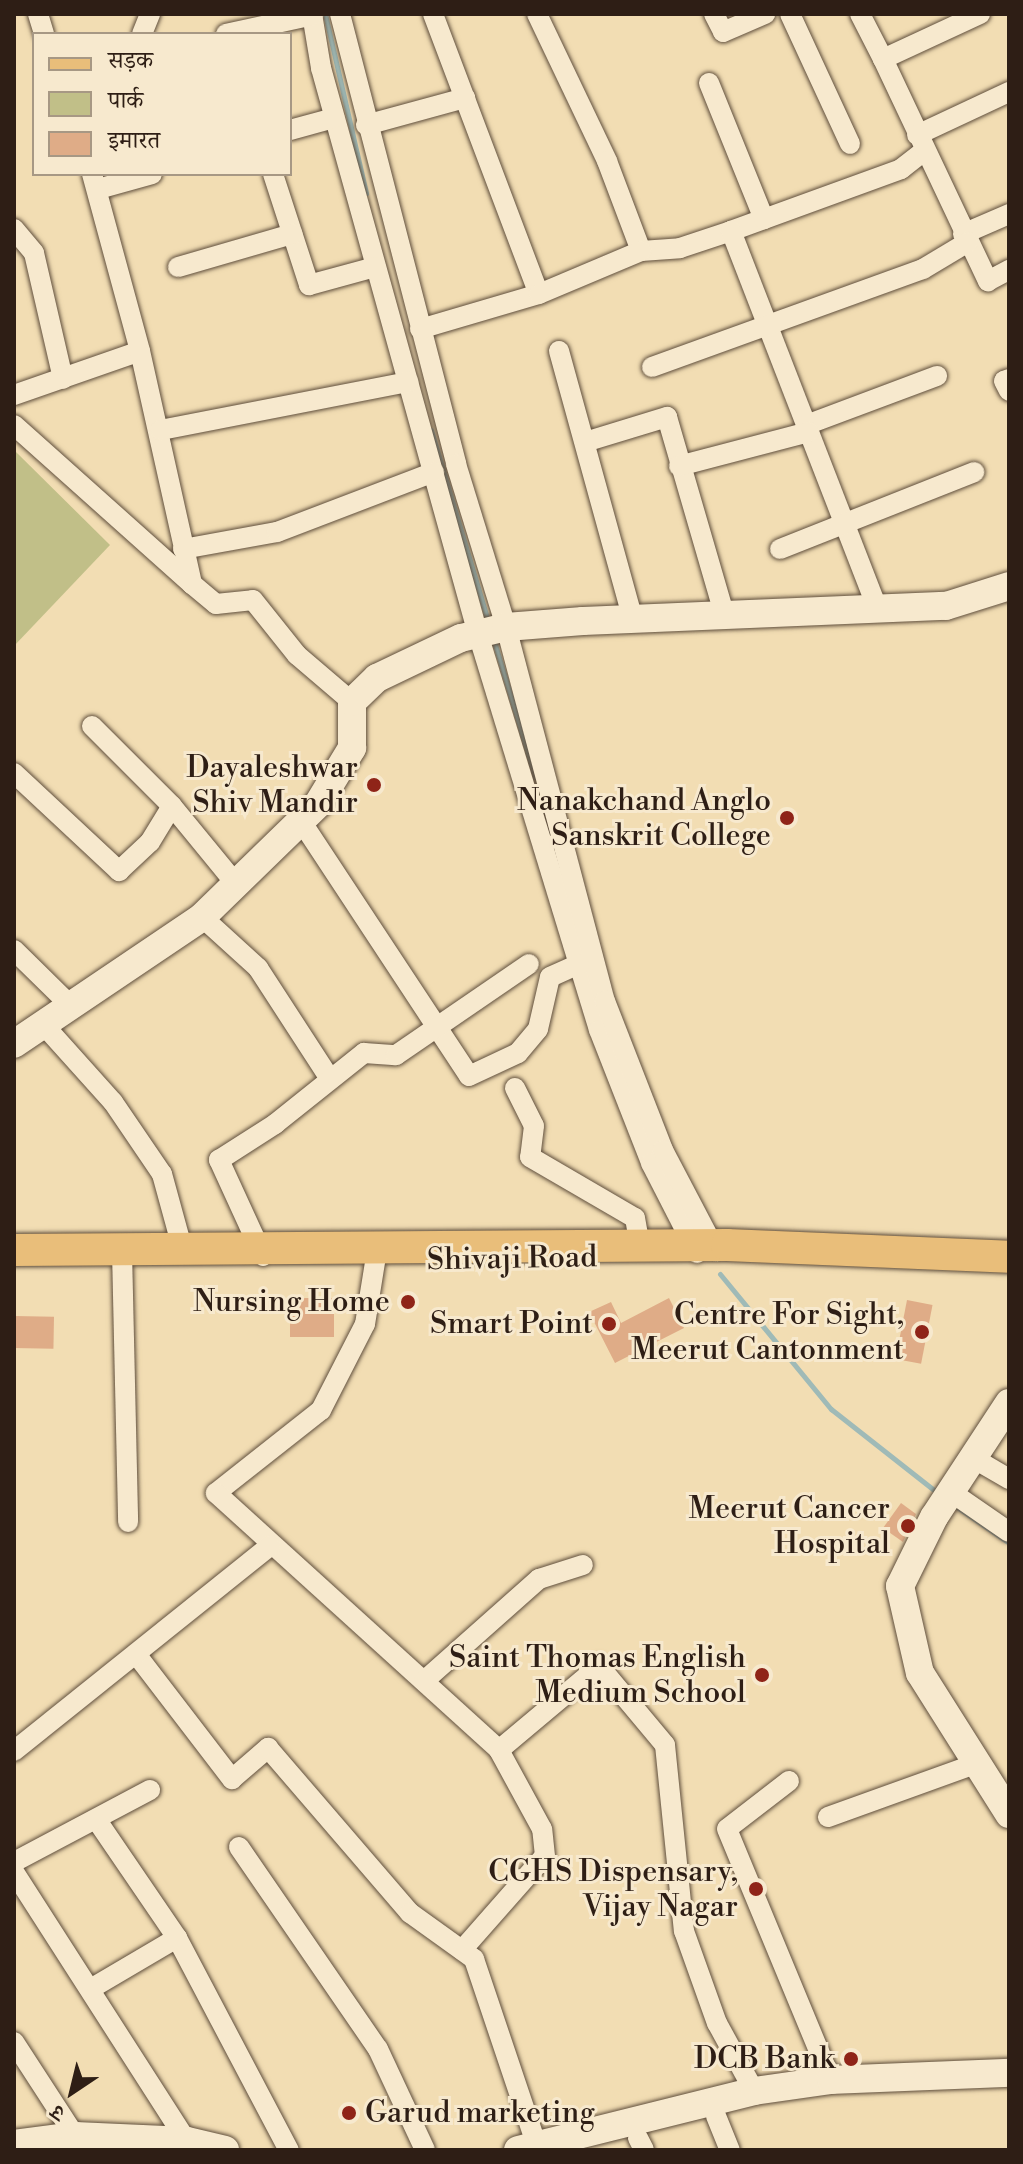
<!DOCTYPE html>
<meta charset="utf-8">
<style>
body{margin:0}
#map{position:relative;width:1023px;height:2164px;overflow:hidden;background:#f2ddb3;font-family:"Libre Bodoni","Noto Serif Devanagari",serif}
div>[style]{position:absolute}
[style*='--x']{left:calc(var(--x)*1px);top:calc(var(--y)*1px);width:calc(var(--w)*1px);rotate:calc(var(--a)*1deg)}
.green>*{inset:0;background:#c1bf88}
.stream>*{height:5px;margin:-2.5px;padding:0 2.5px;transform-origin:2.5px;border-radius:2.5px;background:#9fbab7}
.building>*{inset:0;background:#dfac87;transform-origin:0 0}
.roads{filter:drop-shadow(0 0 2px #5f4e3c) drop-shadow(0 0 2px #5f4e3c)}
.street>*{height:20px;margin:-10px;padding:0 10px;transform-origin:10px;border-radius:10px;background:#f7e9ce}
.secondary>*{height:28px;margin:-14px;padding:0 14px;transform-origin:14px;border-radius:14px;background:#f7e9ce}
.primary>*{height:32px;margin:-16px;padding:0 16px;transform-origin:16px;border-radius:16px;background:#e9be7a}
.dots>*{width:22px;height:22px;translate:-50% -50%;box-sizing:border-box;border:4px solid #f7e9ce;border-radius:50%}
span{translate:-50% -50%;white-space:nowrap;text-align:center;line-height:1.15;-webkit-text-stroke:6px #f7e9ce;paint-order:stroke}
.poi-label{font-size:30px;color:#2e1e15}
.right{translate:-100% -50%;text-align:right}
.left{translate:0 -50%;text-align:left}
.street-label{font-size:30px;color:#2e1e15}
.frame{position:absolute;inset:0;border:16px solid #2e1e15;pointer-events:none}
.legend{position:absolute;left:32px;top:32px;width:260px;height:144px;box-sizing:border-box;background:#f7e9ce;border:2px solid #a79884;margin:0;padding:10px 14px;list-style:none;font-size:24px;color:#2e1e15}
.legend li{display:flex;align-items:center;gap:16px;height:40px}
.legend b{width:40px;border:2px solid #a79884}
.north{position:absolute;left:32px;top:2052px;width:80px;height:80px;-webkit-text-stroke:6px #f7e9ce;paint-order:stroke;rotate:215deg;font-size:22px;font-weight:700;line-height:32px;text-align:center;color:#2e1e15}
.north::after{content:'';display:block;margin:auto;width:28px;height:36px;background:#2e1e15;clip-path:polygon(50% 0,100% 100%,50% 72%,0 100%)}
</style>
<div id="map">
<div class="green">
<div style="clip-path:polygon(14px 450px,110px 545px,14px 646px)"></div>
</div>
<div class="stream">
<div style="--x:325;--y:14;--w:184;--a:77.1"></div>
<div style="--x:431;--y:430;--w:202;--a:73.4"></div>
<div style="--x:494;--y:641;--w:142;--a:73.2"></div>
<div style="--x:720;--y:1274;--w:175;--a:50.6"></div>
<div style="--x:831;--y:1409;--w:137;--a:38.2"></div>
<div style="--x:954;--y:1505;--w:67;--a:34.6"></div>
</div>
<div class="building">
<div style="left:290px;top:1298px;width:44px;height:39px"></div>
<div style="clip-path:polygon(669px 1298px,684px 1328px,615px 1363px,589px 1312px,611px 1302px,621px 1323px)"></div>
<div style="left:907px;top:1300px;width:26px;height:60px;rotate:11deg"></div>
<div style="left:14px;top:1316px;width:40px;height:32px;rotate:1deg"></div>
<div style="clip-path:polygon(901px 1503px,916px 1514px,903px 1542px,883px 1528px)"></div>
</div>
<div class="roads">
<div class="street">
<div style="--x:38;--y:14;--w:21;--a:73"></div>
<div style="--x:312;--y:14;--w:55;--a:80.5"></div>
<div style="--x:321;--y:68;--w:587;--a:74.5"></div>
<div style="--x:478;--y:634;--w:414;--a:73"></div>
<div style="--x:599;--y:1030;--w:143;--a:68.6"></div>
<div style="--x:651;--y:1163;--w:101;--a:62.9"></div>
<div style="--x:340;--y:14;--w:465;--a:75.5"></div>
<div style="--x:456;--y:464;--w:170;--a:72.9"></div>
<div style="--x:506;--y:627;--w:387;--a:75.2"></div>
<div style="--x:605;--y:1001;--w:160;--a:68.7"></div>
<div style="--x:663;--y:1150;--w:114;--a:62.3"></div>
<div style="--x:433;--y:14;--w:299;--a:69.3"></div>
<div style="--x:537;--y:14;--w:163;--a:64.5"></div>
<div style="--x:607;--y:161;--w:96;--a:69.3"></div>
<div style="--x:641;--y:251;--w:39;--a:-4"></div>
<div style="--x:680;--y:248;--w:54;--a:-18.4"></div>
<div style="--x:731;--y:231;--w:181;--a:-20"></div>
<div style="--x:901;--y:169;--w:29;--a:-38"></div>
<div style="--x:714;--y:14;--w:20;--a:63"></div>
<div style="--x:723;--y:32;--w:46;--a:-23.2"></div>
<div style="--x:790;--y:14;--w:143;--a:65.2"></div>
<div style="--x:860;--y:14;--w:51;--a:62.9"></div>
<div style="--x:980;--y:14;--w:107;--a:155.1"></div>
<div style="--x:883;--y:59;--w:246;--a:64.7"></div>
<div style="--x:988;--y:281;--w:24;--a:-28"></div>
<div style="--x:142;--y:34;--w:22;--a:-68"></div>
<div style="--x:226;--y:34;--w:89;--a:-12.3"></div>
<div style="--x:709;--y:83;--w:147;--a:68"></div>
<div style="--x:366;--y:125;--w:103;--a:-15.3"></div>
<div style="--x:290;--y:130;--w:46;--a:-15.3"></div>
<div style="--x:917;--y:135;--w:102;--a:-25.1"></div>
<div style="--x:92;--y:174;--w:183;--a:74.8"></div>
<div style="--x:273;--y:174;--w:117;--a:72"></div>
<div style="--x:309;--y:285;--w:68;--a:-15.3"></div>
<div style="--x:98;--y:189;--w:56;--a:-15.5"></div>
<div style="--x:14;--y:229;--w:31;--a:50"></div>
<div style="--x:34;--y:253;--w:129;--a:77"></div>
<div style="--x:731;--y:231;--w:407;--a:68.8"></div>
<div style="--x:963;--y:234;--w:50;--a:-23.5"></div>
<div style="--x:178;--y:267;--w:119;--a:-16.1"></div>
<div style="--x:420;--y:329;--w:124;--a:-16.4"></div>
<div style="--x:539;--y:294;--w:111;--a:-22.9"></div>
<div style="--x:559;--y:351;--w:278;--a:74.6"></div>
<div style="--x:652;--y:367;--w:288;--a:-19.9"></div>
<div style="--x:923;--y:269;--w:52;--a:-31"></div>
<div style="--x:1009;--y:379;--w:5;--a:158"></div>
<div style="--x:1004;--y:381;--w:11;--a:63"></div>
<div style="--x:14;--y:395;--w:133;--a:-19.2"></div>
<div style="--x:140;--y:351;--w:239;--a:77.4"></div>
<div style="--x:192;--y:584;--w:31;--a:40"></div>
<div style="--x:216;--y:604;--w:37;--a:-6"></div>
<div style="--x:253;--y:600;--w:70;--a:51.3"></div>
<div style="--x:297;--y:655;--w:72;--a:40.5"></div>
<div style="--x:14;--y:425;--w:239;--a:41.8"></div>
<div style="--x:806;--y:425;--w:140;--a:-20.5"></div>
<div style="--x:161;--y:430;--w:252;--a:-11"></div>
<div style="--x:585;--y:442;--w:86;--a:-17"></div>
<div style="--x:667;--y:417;--w:207;--a:73.8"></div>
<div style="--x:679;--y:466;--w:134;--a:-14.7"></div>
<div style="--x:183;--y:549;--w:96;--a:-10.3"></div>
<div style="--x:277;--y:532;--w:168;--a:-20.9"></div>
<div style="--x:780;--y:549;--w:209;--a:-21.6"></div>
<div style="--x:92;--y:726;--w:113;--a:45"></div>
<div style="--x:14;--y:773;--w:144;--a:43"></div>
<div style="--x:119;--y:871;--w:42;--a:-43.1"></div>
<div style="--x:150;--y:842;--w:42;--a:-58.6"></div>
<div style="--x:172;--y:806;--w:101;--a:50.6"></div>
<div style="--x:301;--y:821;--w:305;--a:56.6"></div>
<div style="--x:469;--y:1076;--w:54;--a:-25.1"></div>
<div style="--x:518;--y:1053;--w:31;--a:-50"></div>
<div style="--x:538;--y:1029;--w:53;--a:-77"></div>
<div style="--x:550;--y:977;--w:32;--a:-24"></div>
<div style="--x:202;--y:917;--w:76;--a:42.3"></div>
<div style="--x:258;--y:968;--w:132;--a:57"></div>
<div style="--x:14;--y:950;--w:83;--a:44.5"></div>
<div style="--x:42;--y:1023;--w:106;--a:48.1"></div>
<div style="--x:113;--y:1102;--w:87;--a:55.8"></div>
<div style="--x:162;--y:1174;--w:80;--a:74.7"></div>
<div style="--x:515;--y:1088;--w:42;--a:63.4"></div>
<div style="--x:534;--y:1126;--w:31;--a:97"></div>
<div style="--x:530;--y:1157;--w:121;--a:30.2"></div>
<div style="--x:635;--y:1218;--w:28;--a:80"></div>
<div style="--x:377;--y:1250;--w:75;--a:99.2"></div>
<div style="--x:365;--y:1324;--w:97;--a:117.1"></div>
<div style="--x:321;--y:1410;--w:134;--a:141.7"></div>
<div style="--x:216;--y:1493;--w:382;--a:42.2"></div>
<div style="--x:499;--y:1750;--w:131;--a:-40"></div>
<div style="--x:599;--y:1666;--w:103;--a:50.1"></div>
<div style="--x:665;--y:1745;--w:187;--a:84.2"></div>
<div style="--x:684;--y:1931;--w:98;--a:70.3"></div>
<div style="--x:717;--y:2023;--w:77;--a:61.4"></div>
<div style="--x:122;--y:1251;--w:271;--a:88.7"></div>
<div style="--x:263;--y:1256;--w:106;--a:-114.6"></div>
<div style="--x:219;--y:1160;--w:67;--a:-32.7"></div>
<div style="--x:275;--y:1124;--w:114;--a:-38.6"></div>
<div style="--x:364;--y:1053;--w:32;--a:4"></div>
<div style="--x:396;--y:1055;--w:161;--a:-34.4"></div>
<div style="--x:973;--y:1458;--w:42;--a:30.3"></div>
<div style="--x:951;--y:1492;--w:70;--a:34.6"></div>
<div style="--x:136;--y:1654;--w:158;--a:52.5"></div>
<div style="--x:232;--y:1779;--w:48;--a:-40.7"></div>
<div style="--x:268;--y:1748;--w:218;--a:49.3"></div>
<div style="--x:410;--y:1913;--w:79;--a:35.7"></div>
<div style="--x:474;--y:1959;--w:197;--a:71.4"></div>
<div style="--x:424;--y:1681;--w:154;--a:-41.6"></div>
<div style="--x:539;--y:1579;--w:46;--a:-17.7"></div>
<div style="--x:14;--y:1751;--w:328;--a:-38.7"></div>
<div style="--x:789;--y:1781;--w:78;--a:142.3"></div>
<div style="--x:727;--y:1829;--w:272;--a:67.5"></div>
<div style="--x:828;--y:1817;--w:156;--a:-19.8"></div>
<div style="--x:98;--y:1822;--w:140;--a:55.7"></div>
<div style="--x:239;--y:1847;--w:245;--a:55.5"></div>
<div style="--x:378;--y:2049;--w:111;--a:65"></div>
<div style="--x:14;--y:1862;--w:154;--a:-27.9"></div>
<div style="--x:14;--y:1872;--w:320;--a:57.3"></div>
<div style="--x:462;--y:1950;--w:125;--a:-48.6"></div>
<div style="--x:545;--y:1856;--w:27;--a:-96"></div>
<div style="--x:542;--y:1829;--w:90;--a:-118.6"></div>
<div style="--x:92;--y:1988;--w:99;--a:-30.5"></div>
<div style="--x:177;--y:1938;--w:240;--a:62.2"></div>
<div style="--x:14;--y:2042;--w:112;--a:57"></div>
<div style="--x:716;--y:2116;--w:37;--a:68"></div>
<div style="--x:638;--y:2138;--w:13;--a:63"></div>
</div>
<div class="secondary">
<div style="--x:14;--y:1044;--w:227;--a:-34"></div>
<div style="--x:202;--y:917;--w:162;--a:-44.2"></div>
<div style="--x:318;--y:804;--w:66;--a:-58.7"></div>
<div style="--x:352;--y:748;--w:46;--a:-90"></div>
<div style="--x:352;--y:702;--w:35;--a:-44"></div>
<div style="--x:377;--y:678;--w:93;--a:-25.5"></div>
<div style="--x:461;--y:638;--w:46;--a:-13.7"></div>
<div style="--x:506;--y:627;--w:77;--a:-4.5"></div>
<div style="--x:583;--y:621;--w:363;--a:-2.4"></div>
<div style="--x:946;--y:606;--w:66;--a:-17.6"></div>
<div style="--x:1009;--y:1403;--w:136;--a:123.3"></div>
<div style="--x:934;--y:1517;--w:77;--a:116.2"></div>
<div style="--x:900;--y:1586;--w:89;--a:77.1"></div>
<div style="--x:920;--y:1673;--w:167;--a:57.7"></div>
<div style="--x:14;--y:2144;--w:62;--a:-7.5"></div>
<div style="--x:75;--y:2136;--w:112;--a:2.6"></div>
<div style="--x:187;--y:2141;--w:39;--a:13"></div>
<div style="--x:518;--y:2150;--w:243;--a:-14"></div>
<div style="--x:754;--y:2091;--w:78;--a:-8.1"></div>
<div style="--x:831;--y:2080;--w:178;--a:-2.3"></div>
</div>
<div class="primary">
<div style="--x:14;--y:1250;--w:713;--a:-0.4"></div>
<div style="--x:727;--y:1245;--w:282;--a:2.4"></div>
</div>
</div>
<div class="dots">
<div style="left:374px;top:785px;background:#8f2418"></div>
<div style="left:787px;top:818px;background:#8f2418"></div>
<div style="left:408px;top:1302px;background:#8f2418"></div>
<div style="left:609px;top:1324px;background:#8f2418"></div>
<div style="left:922px;top:1332px;background:#8f2418"></div>
<div style="left:908px;top:1526px;background:#8f2418"></div>
<div style="left:762px;top:1675px;background:#8f2418"></div>
<div style="left:756px;top:1889px;background:#8f2418"></div>
<div style="left:851px;top:2059px;background:#8f2418"></div>
<div style="left:349px;top:2113px;background:#8f2418"></div>
</div>
<div class="poi-label">
<span class="right" style="left:358px;top:785px">Dayaleshwar<br>Shiv Mandir</span>
<span class="right" style="left:771px;top:818px">Nanakchand Anglo<br>Sanskrit College</span>
<span class="right" style="left:390px;top:1302px">Nursing Home</span>
<span class="right" style="left:904px;top:1332px">Centre For Sight,<br>Meerut Cantonment</span>
<span class="right" style="left:593px;top:1324px">Smart Point</span>
<span class="right" style="left:890px;top:1526px">Meerut Cancer<br>Hospital</span>
<span class="right" style="left:746px;top:1675px">Saint Thomas English<br>Medium School</span>
<span class="right" style="left:738px;top:1889px">CGHS Dispensary,<br>Vijay Nagar</span>
<span class="right" style="left:835px;top:2059px">DCB Bank</span>
<span class="left" style="left:365px;top:2113px">Garud marketing</span>
</div>
<div class="street-label">
<span style="left:512px;top:1259px;rotate:-1deg">Shivaji Road</span>
</div>
<div class="frame"></div>
<ul class="legend">
<li><b style="height:10px;background:#e9be7a"></b>सड़क</li>
<li><b style="height:22px;background:#c1bf88"></b>पार्क</li>
<li><b style="height:22px;background:#dfac87"></b>इमारत</li>
</ul>
<div class="north">उ</div>
</div>
